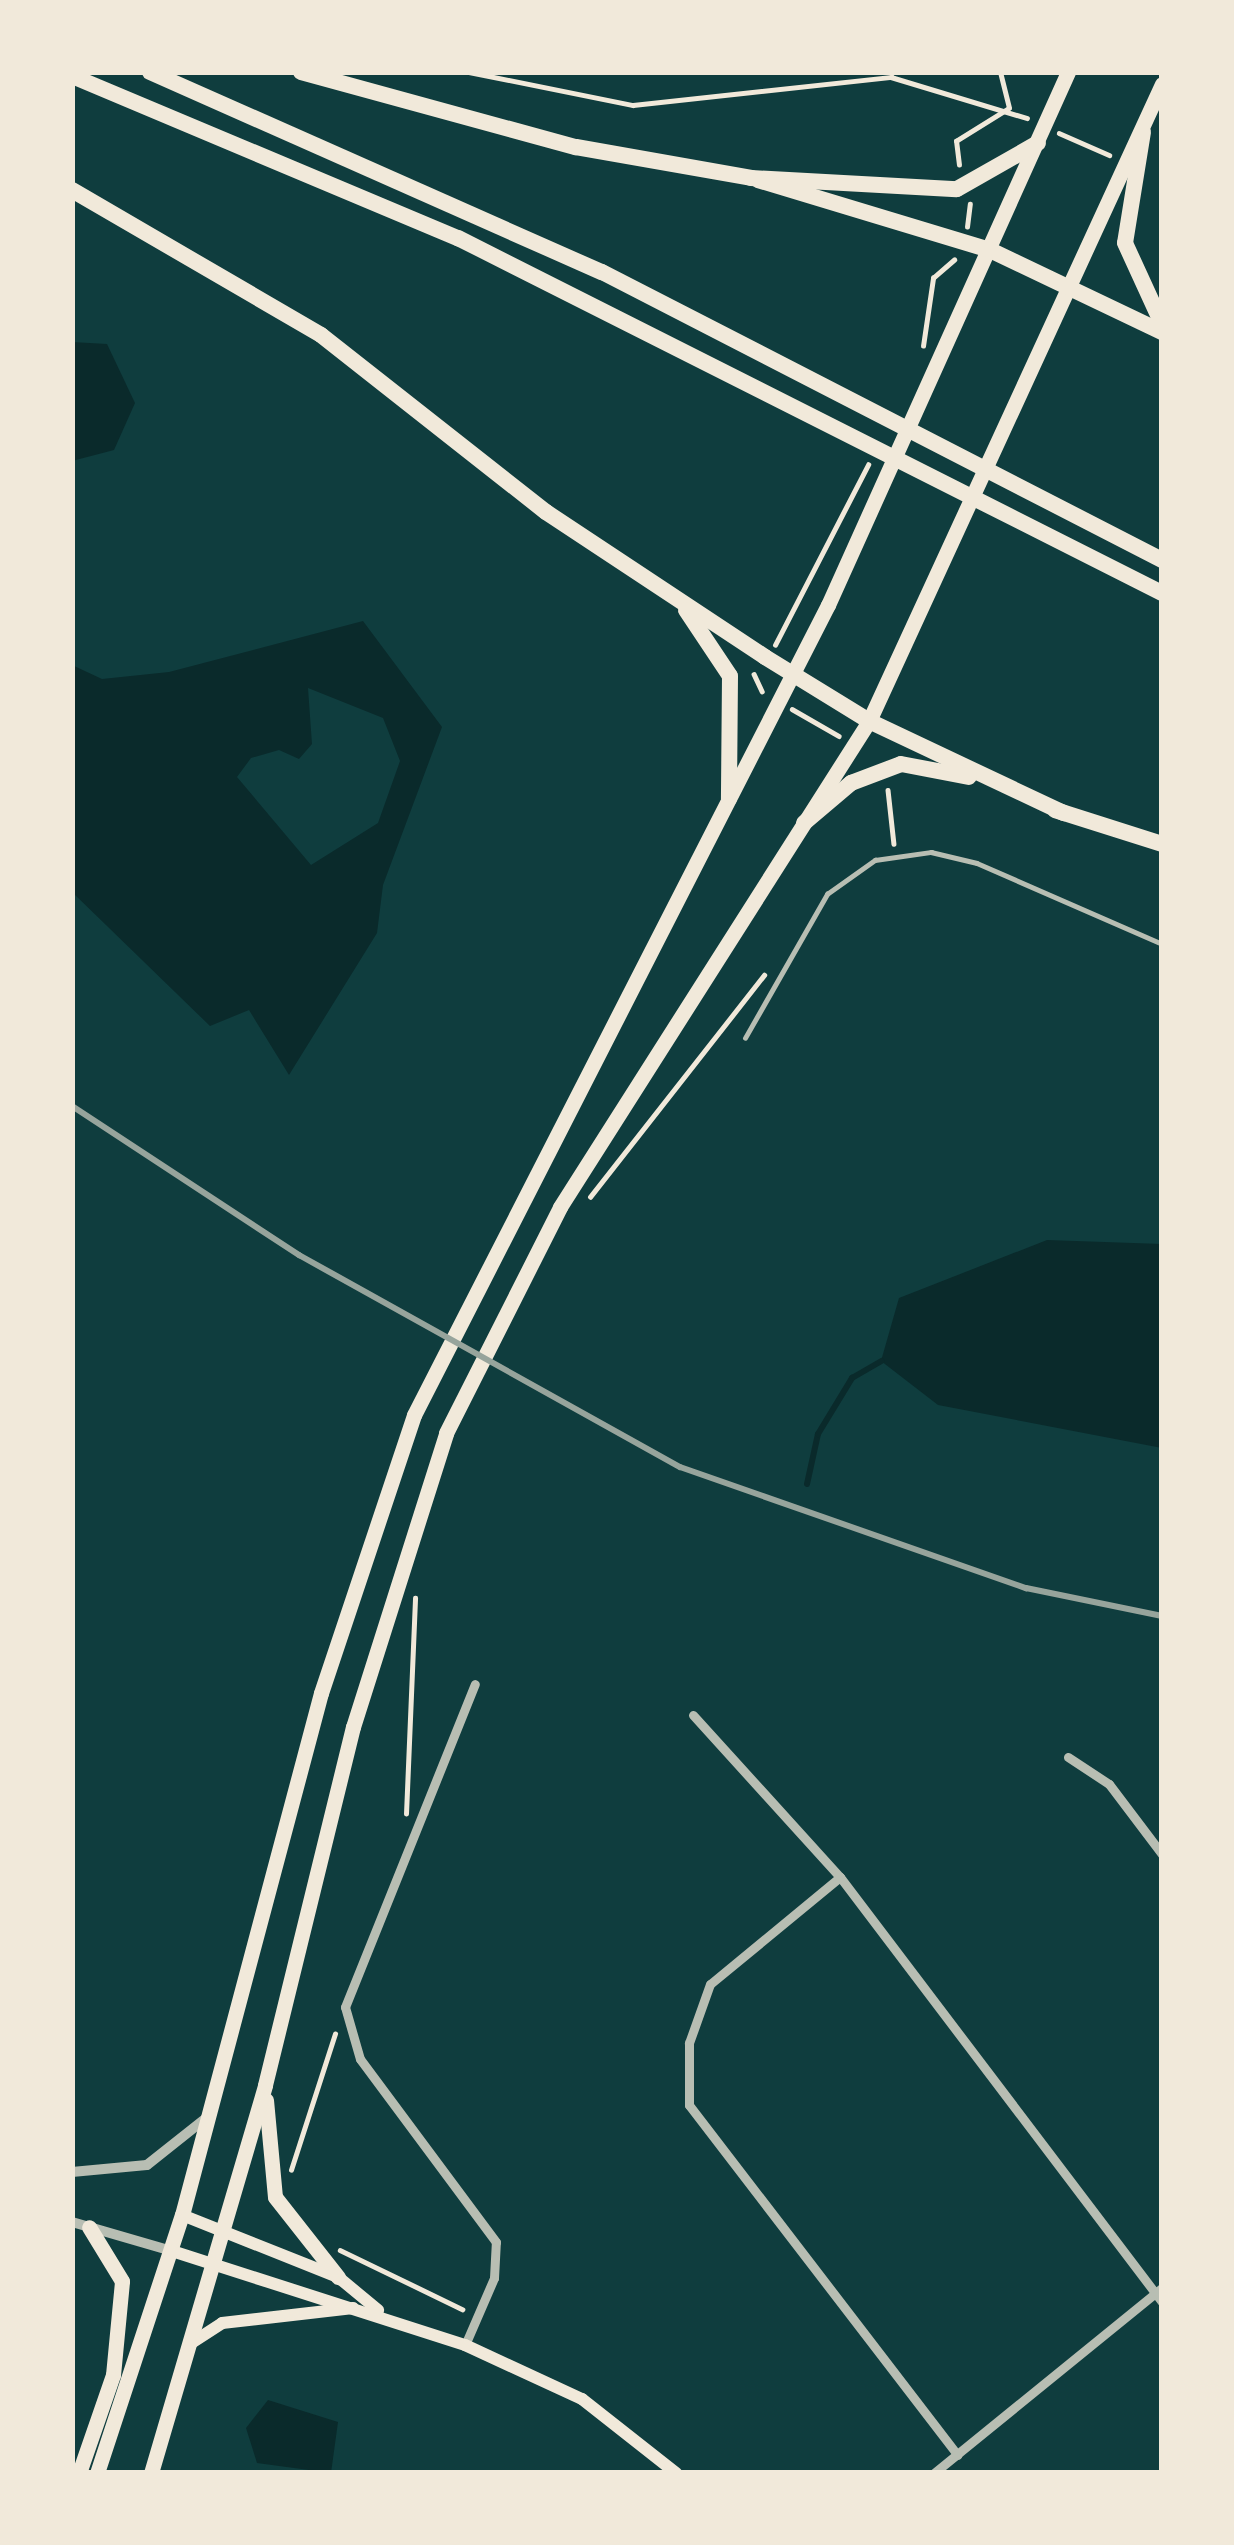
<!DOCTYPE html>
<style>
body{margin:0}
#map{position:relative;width:1234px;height:2545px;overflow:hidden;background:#0f3d3e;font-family:Jost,sans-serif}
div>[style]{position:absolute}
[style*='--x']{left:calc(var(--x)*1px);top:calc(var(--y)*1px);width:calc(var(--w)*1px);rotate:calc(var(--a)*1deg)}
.water>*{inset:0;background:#0a2a2b}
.stream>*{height:6px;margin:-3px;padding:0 3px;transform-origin:3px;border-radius:3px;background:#0a2a2b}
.path>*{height:4.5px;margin:-2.25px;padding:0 2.25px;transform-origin:2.25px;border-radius:2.25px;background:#f1e9da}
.service>*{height:4.5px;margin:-2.25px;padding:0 2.25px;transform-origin:2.25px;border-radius:2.25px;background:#b8beb3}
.minor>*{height:9px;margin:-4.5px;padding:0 4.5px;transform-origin:4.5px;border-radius:4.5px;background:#b8beb3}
.tertiary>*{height:10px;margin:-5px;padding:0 5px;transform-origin:5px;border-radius:5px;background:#b8beb3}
.secondary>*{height:12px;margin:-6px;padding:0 6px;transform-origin:6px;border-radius:6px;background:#f1e9da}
.trunk>*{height:15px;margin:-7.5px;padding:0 7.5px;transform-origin:7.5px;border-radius:7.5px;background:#f1e9da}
.motorway>*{height:16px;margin:-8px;padding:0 8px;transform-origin:8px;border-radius:8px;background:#f1e9da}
.rail>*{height:6px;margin:-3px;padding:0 3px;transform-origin:3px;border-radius:3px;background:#97a49c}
span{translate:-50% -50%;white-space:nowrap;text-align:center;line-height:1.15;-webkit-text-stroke:9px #f1e9da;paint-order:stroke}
.frame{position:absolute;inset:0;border:75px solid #f1e9da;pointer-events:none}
</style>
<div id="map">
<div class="water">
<div style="clip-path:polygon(72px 342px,107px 344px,135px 403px,114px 450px,72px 461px)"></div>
<div style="clip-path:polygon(evenodd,363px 621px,442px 727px,383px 885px,377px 933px,289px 1075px,249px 1010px,210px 1026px,72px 892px,72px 665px,102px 679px,169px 672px,363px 621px,308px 688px,383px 718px,400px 761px,378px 823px,311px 865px,237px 777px,251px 758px,279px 750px,299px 759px,312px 744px,308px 688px)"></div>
<div style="clip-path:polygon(1047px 1240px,1162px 1244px,1162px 1448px,938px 1405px,881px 1361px,899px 1298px)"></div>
<div style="clip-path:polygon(268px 2400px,338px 2422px,331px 2473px,257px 2463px,246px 2428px)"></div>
</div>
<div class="stream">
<div style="--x:807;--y:1484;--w:51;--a:-77.6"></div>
<div style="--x:818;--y:1434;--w:66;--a:-58.7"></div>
<div style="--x:852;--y:1378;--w:34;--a:-30"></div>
</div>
<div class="path">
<div style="--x:469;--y:72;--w:167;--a:11.4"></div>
<div style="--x:633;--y:105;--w:260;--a:-6.2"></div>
<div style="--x:891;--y:77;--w:142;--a:16.8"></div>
<div style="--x:1059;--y:133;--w:55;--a:23.7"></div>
<div style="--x:959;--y:165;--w:24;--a:-97"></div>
<div style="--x:956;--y:141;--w:62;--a:-31.9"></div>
<div style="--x:1009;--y:108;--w:37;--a:-104"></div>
<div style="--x:967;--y:227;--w:23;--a:-83"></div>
<div style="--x:923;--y:346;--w:69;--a:-81.6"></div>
<div style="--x:933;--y:278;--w:28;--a:-41"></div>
<div style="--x:775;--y:645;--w:203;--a:-62.7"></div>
<div style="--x:754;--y:674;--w:19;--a:65"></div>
<div style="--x:792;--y:709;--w:54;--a:29.9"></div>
<div style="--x:888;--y:790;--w:54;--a:83.7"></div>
<div style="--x:590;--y:1197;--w:282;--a:-51.9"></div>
<div style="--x:406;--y:1814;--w:216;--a:-87.6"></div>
<div style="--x:291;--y:2170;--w:143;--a:-72.1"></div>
<div style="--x:340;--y:2250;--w:136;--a:25.8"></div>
</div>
<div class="service">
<div style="--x:745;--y:1038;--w:166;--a:-60.3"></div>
<div style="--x:827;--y:894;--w:59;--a:-35.3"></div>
<div style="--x:875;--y:860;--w:57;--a:-8.1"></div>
<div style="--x:931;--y:852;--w:47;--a:13.4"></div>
<div style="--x:977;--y:863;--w:202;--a:23.6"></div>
</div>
<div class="minor">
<div style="--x:693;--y:1715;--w:219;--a:47.8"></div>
<div style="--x:840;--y:1877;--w:533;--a:52.85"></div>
<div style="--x:1068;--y:1757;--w:49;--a:33.4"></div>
<div style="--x:1109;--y:1784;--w:88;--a:52.9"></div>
<div style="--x:840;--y:1877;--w:168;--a:140.5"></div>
<div style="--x:710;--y:1984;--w:63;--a:109.6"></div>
<div style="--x:689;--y:2043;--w:62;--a:90"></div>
<div style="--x:689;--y:2105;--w:441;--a:52.5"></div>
<div style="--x:465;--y:2345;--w:73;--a:-66.6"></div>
<div style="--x:494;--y:2278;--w:36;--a:-87"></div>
<div style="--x:496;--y:2242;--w:228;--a:-126.6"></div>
<div style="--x:360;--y:2059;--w:54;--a:-106.1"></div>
<div style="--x:345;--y:2007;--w:348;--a:-68.1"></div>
<div style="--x:934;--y:2473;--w:294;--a:-39.1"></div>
</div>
<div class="tertiary">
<div style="--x:72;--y:2172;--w:75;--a:-5.3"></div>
<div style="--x:147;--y:2165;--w:75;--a:-38.5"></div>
<div style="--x:72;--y:2222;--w:104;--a:16.2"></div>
</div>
<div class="secondary">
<div style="--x:182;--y:2215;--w:168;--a:21.7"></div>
<div style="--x:338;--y:2277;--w:52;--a:39.5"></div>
<div style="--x:172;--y:2251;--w:308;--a:17.8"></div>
<div style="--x:465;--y:2345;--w:129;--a:24.8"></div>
<div style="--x:582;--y:2399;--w:120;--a:38.2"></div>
<div style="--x:193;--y:2342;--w:35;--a:-33"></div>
<div style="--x:222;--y:2323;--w:132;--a:-6.5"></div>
</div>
<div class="trunk">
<div style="--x:266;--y:2100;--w:97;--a:84.7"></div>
<div style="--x:275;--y:2197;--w:102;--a:51.8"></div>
<div style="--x:79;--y:2473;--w:104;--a:-70.9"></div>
<div style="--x:113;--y:2375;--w:94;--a:-84.5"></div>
<div style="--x:122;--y:2281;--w:63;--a:-121.4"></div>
<div style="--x:97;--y:2473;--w:272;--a:-71.8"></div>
<div style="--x:182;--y:2215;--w:540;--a:-75.09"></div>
<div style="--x:321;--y:1693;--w:293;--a:-71.5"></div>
<div style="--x:414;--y:1415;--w:910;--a:-62.93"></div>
<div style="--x:828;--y:605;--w:585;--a:-65.76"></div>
<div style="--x:151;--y:2473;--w:404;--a:-73.6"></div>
<div style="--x:265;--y:2085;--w:369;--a:-76.2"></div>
<div style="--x:353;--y:1727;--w:308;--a:-72.4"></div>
<div style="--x:446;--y:1433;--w:253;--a:-63.2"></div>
<div style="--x:560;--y:1207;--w:576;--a:-57.55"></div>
<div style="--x:869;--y:721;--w:701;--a:-65.3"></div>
</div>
<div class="motorway">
<div style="--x:150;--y:72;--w:494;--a:23.9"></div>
<div style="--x:602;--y:272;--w:630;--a:27.22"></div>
<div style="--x:301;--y:72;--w:285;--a:15.3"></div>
<div style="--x:576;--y:147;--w:178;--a:10"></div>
<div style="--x:751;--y:178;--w:206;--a:3.1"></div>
<div style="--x:957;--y:189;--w:93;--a:-29.6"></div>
<div style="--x:72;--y:76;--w:419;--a:22.8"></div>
<div style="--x:458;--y:238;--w:788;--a:26.76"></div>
<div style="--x:1143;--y:132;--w:112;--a:99.2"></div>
<div style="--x:1125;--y:243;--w:89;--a:65.4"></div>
<div style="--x:758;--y:180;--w:242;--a:16.8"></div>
<div style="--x:990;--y:250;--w:191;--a:25.5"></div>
<div style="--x:72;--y:190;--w:288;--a:30.2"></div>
<div style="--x:321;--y:335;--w:286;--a:38.2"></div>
<div style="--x:546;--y:512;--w:263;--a:33.5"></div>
<div style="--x:765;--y:657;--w:122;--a:31.6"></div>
<div style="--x:869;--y:721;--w:216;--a:25.3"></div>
<div style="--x:686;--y:610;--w:79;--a:56.3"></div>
<div style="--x:730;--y:676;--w:123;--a:90.5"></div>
<div style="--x:1055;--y:810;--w:112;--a:17.6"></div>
<div style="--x:804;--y:823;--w:62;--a:-40.4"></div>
<div style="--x:851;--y:783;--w:53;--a:-20.8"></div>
<div style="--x:901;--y:764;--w:69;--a:10.8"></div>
</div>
<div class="rail">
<div style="--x:72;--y:1106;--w:272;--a:33.3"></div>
<div style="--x:299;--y:1255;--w:436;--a:29.1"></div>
<div style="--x:680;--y:1467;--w:367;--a:19.3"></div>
<div style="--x:1026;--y:1588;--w:139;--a:11.6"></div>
</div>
<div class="frame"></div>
</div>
